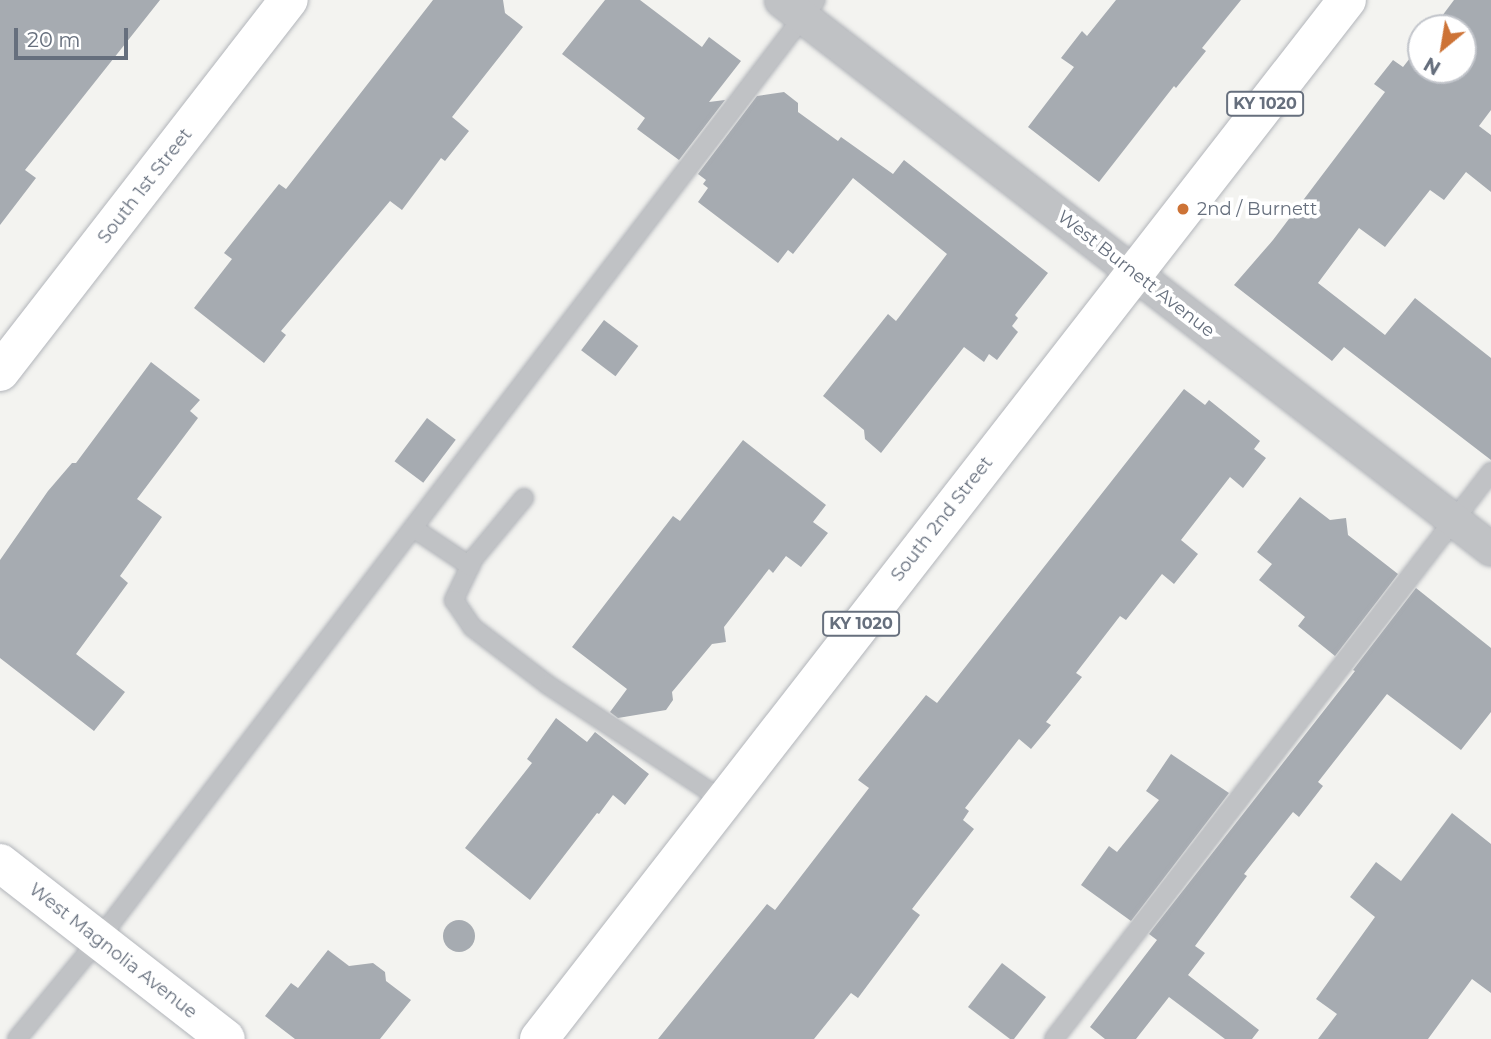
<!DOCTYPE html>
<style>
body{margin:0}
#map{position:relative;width:1491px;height:1039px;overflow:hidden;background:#f3f3f0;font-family:Montserrat,sans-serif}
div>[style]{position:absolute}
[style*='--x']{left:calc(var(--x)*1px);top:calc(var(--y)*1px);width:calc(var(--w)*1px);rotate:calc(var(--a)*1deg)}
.building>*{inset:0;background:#a6abb1;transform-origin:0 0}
.round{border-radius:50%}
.roads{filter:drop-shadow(0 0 2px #b2b5ba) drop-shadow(0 0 2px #b2b5ba)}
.lane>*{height:18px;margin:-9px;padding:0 9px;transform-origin:9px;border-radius:9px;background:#c0c2c5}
.street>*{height:33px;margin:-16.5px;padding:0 16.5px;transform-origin:16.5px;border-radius:16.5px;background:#c0c2c5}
.secondary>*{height:38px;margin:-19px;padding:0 19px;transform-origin:19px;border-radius:19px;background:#fff}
.primary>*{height:38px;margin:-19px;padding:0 19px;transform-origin:19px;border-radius:19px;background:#fff}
.dots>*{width:19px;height:19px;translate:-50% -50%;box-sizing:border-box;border:4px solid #fff;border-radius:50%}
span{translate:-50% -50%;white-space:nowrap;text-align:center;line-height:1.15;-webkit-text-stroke:7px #fff;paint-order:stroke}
.shield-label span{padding:2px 5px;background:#fff;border:2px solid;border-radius:5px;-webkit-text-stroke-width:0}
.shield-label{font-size:16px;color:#666f7d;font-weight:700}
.street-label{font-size:18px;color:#666f7d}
.poi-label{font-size:18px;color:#666f7d}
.left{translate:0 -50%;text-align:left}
.north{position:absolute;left:1407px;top:14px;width:70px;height:70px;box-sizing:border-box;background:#fff;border:2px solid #c2c5cb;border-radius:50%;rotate:210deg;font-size:19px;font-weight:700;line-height:28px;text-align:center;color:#666f7d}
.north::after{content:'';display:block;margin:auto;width:24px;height:32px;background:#cd7336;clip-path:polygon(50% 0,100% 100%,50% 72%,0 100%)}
.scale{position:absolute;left:14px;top:28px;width:114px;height:32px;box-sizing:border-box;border:4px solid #666f7d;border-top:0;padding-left:9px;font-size:21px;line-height:24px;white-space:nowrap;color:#666f7d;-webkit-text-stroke:5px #fff;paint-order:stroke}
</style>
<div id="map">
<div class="building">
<div style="clip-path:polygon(0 0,160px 0,25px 170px,36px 178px,0 225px)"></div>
<div style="clip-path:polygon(433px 0,503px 0,505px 13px,523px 27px,452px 117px,469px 131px,445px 161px,441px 158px,402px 210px,390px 201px,281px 331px,286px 335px,264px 363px,194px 308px,232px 259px,224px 253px,279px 184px,286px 189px)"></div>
<div style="clip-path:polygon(605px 0,640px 0,702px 47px,709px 37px,741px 61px,709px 102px,725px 100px,679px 160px,637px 129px,645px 118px,562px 54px)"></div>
<div style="clip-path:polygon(1116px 0,1241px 0,1202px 48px,1206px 51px,1176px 88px,1174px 86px,1099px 182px,1028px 127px,1074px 67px,1061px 58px,1082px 31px,1087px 36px)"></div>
<div style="clip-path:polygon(1454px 0,1491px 0,1491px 110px,1479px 126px,1491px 135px,1491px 192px,1466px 172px,1444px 200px,1430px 190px,1385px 247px,1359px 228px,1318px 283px,1385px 335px,1415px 298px,1491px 358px,1491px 460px,1344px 347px,1332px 361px,1234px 285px,1273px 240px,1385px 92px,1374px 84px,1393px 60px,1403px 67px,1421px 44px,1421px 70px,1463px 70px,1463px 28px,1433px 28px)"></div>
<div style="clip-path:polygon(784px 92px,798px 103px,798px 112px,838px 141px,841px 137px,893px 174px,904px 160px,1048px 273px,1015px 315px,1018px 318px,1012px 326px,1018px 332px,997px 360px,989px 354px,984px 362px,964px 347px,881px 453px,865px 439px,864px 430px,823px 396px,888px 314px,896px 321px,947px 254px,853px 178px,793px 254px,788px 250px,778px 263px,698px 202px,708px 188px,703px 184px,706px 180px,698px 174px,757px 96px)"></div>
<div style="left:604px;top:320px;width:43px;height:38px;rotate:37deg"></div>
<div style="clip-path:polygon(151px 362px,200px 400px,190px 411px,198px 418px,137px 499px,162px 517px,120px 576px,128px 583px,76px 654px,125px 692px,94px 731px,0 658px,0 560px,48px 491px,72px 463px,76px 463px)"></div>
<div style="clip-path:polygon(1184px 389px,1205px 405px,1209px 400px,1260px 441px,1254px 449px,1266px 458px,1243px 488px,1230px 477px,1181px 540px,1198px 554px,1174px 584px,1162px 574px,1126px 620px,1120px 616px,1076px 673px,1082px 677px,1046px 722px,1051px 725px,1031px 749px,1019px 739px,965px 808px,969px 811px,963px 820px,974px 829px,912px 909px,920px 915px,858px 998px,851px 993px,814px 1039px,658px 1039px,767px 904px,775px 910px,869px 788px,858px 780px,926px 695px,937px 703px)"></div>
<div style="left:427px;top:418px;width:36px;height:54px;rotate:37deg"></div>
<div style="clip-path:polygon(743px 440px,826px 505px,813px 522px,828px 533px,801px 567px,786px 556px,773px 573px,769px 569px,724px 627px,726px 642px,712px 644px,672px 692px,673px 700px,666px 710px,618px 718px,610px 712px,627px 689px,572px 647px,673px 516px,680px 521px)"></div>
<div style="clip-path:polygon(1300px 497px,1330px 520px,1346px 518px,1348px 535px,1398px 574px,1335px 656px,1298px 626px,1305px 617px,1259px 580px,1272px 564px,1257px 552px)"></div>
<div style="clip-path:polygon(1416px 588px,1491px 648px,1491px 712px,1461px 750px,1387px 694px,1318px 782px,1323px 786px,1299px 817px,1293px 812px,1244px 874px,1247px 876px,1195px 946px,1205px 953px,1188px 975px,1259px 1030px,1252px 1039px,1225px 1039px,1169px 997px,1136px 1039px,1105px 1039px,1090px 1027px,1157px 940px,1149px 934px,1355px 671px,1353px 670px)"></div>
<div style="clip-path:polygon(556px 718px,587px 742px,595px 732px,649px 774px,625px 805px,613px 795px,599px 814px,597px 813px,530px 900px,465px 848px,532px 763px,527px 759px)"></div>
<div style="clip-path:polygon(1171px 754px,1229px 793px,1131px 921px,1081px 885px,1109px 846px,1117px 852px,1159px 800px,1146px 791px)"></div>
<div style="clip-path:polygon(1452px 813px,1491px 844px,1491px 993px,1472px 979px,1428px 1039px,1318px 1039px,1337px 1014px,1316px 999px,1375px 917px,1350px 897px,1376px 862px,1401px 881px)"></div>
<div class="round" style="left:443px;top:920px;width:32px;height:32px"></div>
<div style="clip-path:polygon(328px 950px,349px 966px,373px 963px,385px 972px,386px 981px,411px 1000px,380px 1039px,295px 1039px,265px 1016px,291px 983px,298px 988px)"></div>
<div style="clip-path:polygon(1002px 963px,1046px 997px,1014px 1039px,1010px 1039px,968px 1007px)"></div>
</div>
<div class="roads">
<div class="lane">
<div style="--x:524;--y:498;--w:78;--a:129.8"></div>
<div style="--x:474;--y:558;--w:47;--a:115.5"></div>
<div style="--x:454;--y:600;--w:32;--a:56"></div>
<div style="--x:472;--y:627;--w:96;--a:37.3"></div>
<div style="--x:548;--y:685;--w:211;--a:33.4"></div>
<div style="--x:413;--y:528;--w:69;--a:33.7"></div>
<div style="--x:17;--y:1039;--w:129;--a:-50.6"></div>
<div style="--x:99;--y:939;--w:1181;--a:-52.64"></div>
<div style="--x:1054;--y:1039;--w:716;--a:-52.38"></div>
</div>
<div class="street">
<div style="--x:781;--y:0;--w:897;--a:37.71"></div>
</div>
<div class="secondary">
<div style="--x:0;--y:372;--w:471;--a:-52.2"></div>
<div style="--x:0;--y:863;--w:286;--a:37.9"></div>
</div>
<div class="primary">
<div style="--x:539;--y:1039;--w:1316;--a:-52.13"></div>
</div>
</div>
<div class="dots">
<div style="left:1183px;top:209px;background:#cd7336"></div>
</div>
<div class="shield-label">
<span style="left:1265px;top:104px">KY 1020</span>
<span style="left:861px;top:624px">KY 1020</span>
</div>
<div class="street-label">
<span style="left:145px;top:186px;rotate:-52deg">South 1st Street</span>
<span style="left:1136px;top:274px;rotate:38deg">West Burnett Avenue</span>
<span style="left:942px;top:519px;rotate:-52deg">South 2nd Street</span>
<span style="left:113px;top:951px;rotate:38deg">West Magnolia Avenue</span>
</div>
<div class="poi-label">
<span class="left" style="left:1197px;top:209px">2nd / Burnett</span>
</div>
<div class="north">N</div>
<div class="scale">20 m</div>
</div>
